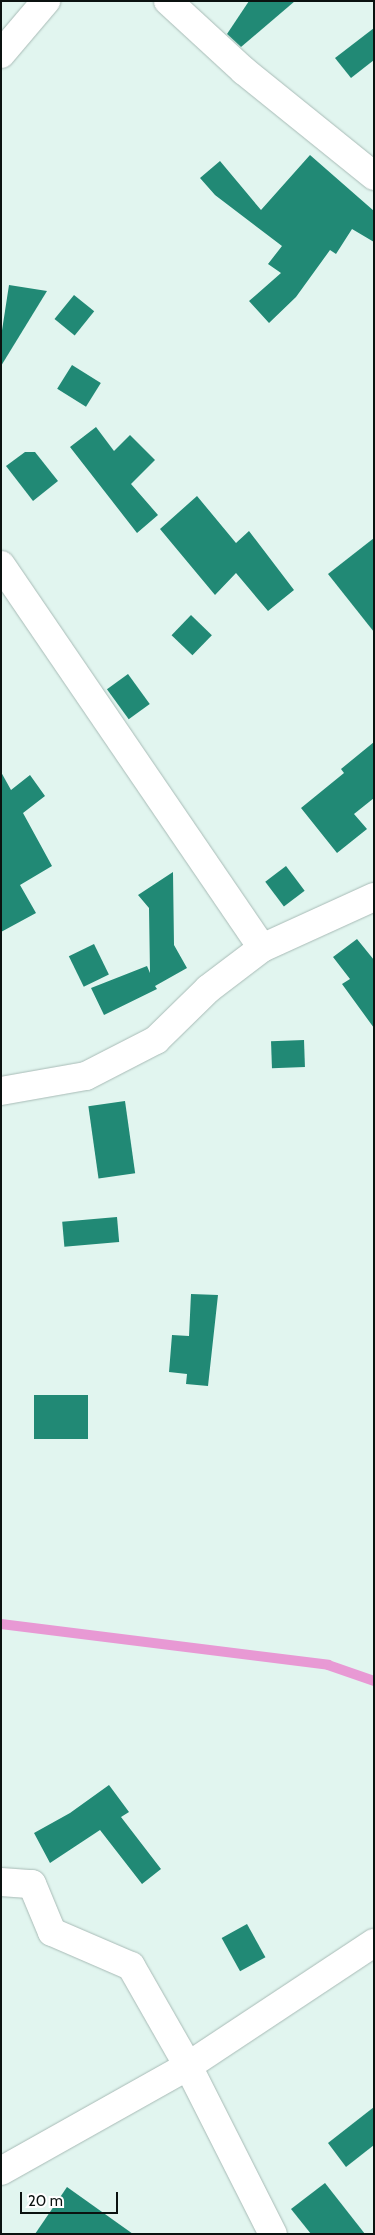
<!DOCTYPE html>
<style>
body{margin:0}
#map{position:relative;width:375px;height:2235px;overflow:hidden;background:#e1f5ef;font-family:Cabin,sans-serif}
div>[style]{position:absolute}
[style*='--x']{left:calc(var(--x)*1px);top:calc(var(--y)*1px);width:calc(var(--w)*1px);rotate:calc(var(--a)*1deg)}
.stream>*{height:10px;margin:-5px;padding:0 5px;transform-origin:5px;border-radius:5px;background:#e899d4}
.building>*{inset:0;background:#218975;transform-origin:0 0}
.roads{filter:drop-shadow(0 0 1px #a8bbb6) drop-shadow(0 0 1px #a8bbb6)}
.street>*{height:28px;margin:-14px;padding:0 14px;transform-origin:14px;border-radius:14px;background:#fff}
span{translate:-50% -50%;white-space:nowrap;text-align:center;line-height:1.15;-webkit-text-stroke:4px #fff;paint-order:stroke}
.frame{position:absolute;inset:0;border:2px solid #0b1210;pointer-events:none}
.scale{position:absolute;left:20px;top:2192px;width:98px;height:22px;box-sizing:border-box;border:2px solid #0b1210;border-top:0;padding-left:6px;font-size:15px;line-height:18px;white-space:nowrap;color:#0b1210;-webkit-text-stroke:4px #fff;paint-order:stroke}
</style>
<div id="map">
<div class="stream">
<div style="--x:1;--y:1624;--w:330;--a:7.1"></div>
<div style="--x:328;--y:1665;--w:49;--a:19.2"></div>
</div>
<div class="building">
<div style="clip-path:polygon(249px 1px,295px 1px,241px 47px,227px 34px)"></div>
<div style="clip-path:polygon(374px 28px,374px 60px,351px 78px,335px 58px)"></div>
<div style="clip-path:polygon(310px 155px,374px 211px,374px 242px,352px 229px,336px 254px,330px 250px,296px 297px,269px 323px,249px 301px,281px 273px,268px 264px,282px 246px,215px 195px,200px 178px,220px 161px,261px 210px)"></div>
<div style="clip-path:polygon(9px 285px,47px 291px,1px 366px,1px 337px)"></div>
<div style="left:74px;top:295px;width:26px;height:31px;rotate:39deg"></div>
<div style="left:72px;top:365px;width:34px;height:28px;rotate:32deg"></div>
<div style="clip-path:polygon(96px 427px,114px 451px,130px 435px,155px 460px,131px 484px,158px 515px,137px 533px,70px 447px)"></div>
<div style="clip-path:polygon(25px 452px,35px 452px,58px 481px,33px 501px,6px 466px)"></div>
<div style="clip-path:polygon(197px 496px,236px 543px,249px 531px,294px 590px,268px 611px,236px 573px,215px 595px,160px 529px)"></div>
<div style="clip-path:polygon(374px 538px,374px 632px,328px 574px)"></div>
<div style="left:191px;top:615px;width:29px;height:28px;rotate:44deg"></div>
<div style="left:128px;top:674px;width:37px;height:26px;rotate:54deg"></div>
<div style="clip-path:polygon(374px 742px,374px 798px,354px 814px,367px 829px,337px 853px,301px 808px,344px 773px,341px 769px)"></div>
<div style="clip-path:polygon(1px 772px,11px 790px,30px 775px,45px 796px,23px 813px,52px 866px,20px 885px,36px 913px,1px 932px)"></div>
<div style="left:286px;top:866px;width:31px;height:26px;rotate:53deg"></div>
<div style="clip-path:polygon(173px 872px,174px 945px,187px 968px,155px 986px,157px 989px,104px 1015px,91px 988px,147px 966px,150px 973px,149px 908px,138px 895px)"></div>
<div style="clip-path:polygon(357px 939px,374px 960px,374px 1028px,342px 984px,350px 979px,333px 957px)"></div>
<div style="left:94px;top:944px;width:34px;height:28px;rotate:64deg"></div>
<div style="left:304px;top:1040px;width:27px;height:33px;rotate:88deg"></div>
<div style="left:125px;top:1101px;width:73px;height:37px;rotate:82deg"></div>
<div style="left:117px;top:1217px;width:25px;height:55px;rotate:85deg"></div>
<div style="clip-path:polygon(191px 1294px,218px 1295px,208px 1386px,186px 1384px,187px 1374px,169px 1372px,172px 1335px,189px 1336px)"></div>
<div style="left:88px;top:1395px;width:44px;height:54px;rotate:90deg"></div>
<div style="clip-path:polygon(109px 1785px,129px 1812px,121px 1817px,161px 1869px,142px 1884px,100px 1830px,50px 1863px,34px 1833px,70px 1813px)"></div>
<div style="left:247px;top:1924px;width:38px;height:29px;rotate:61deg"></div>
<div style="clip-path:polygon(374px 2107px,374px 2145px,346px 2167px,328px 2143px)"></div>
<div style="clip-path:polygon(325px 2183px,365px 2234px,311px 2234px,291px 2209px)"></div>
<div style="clip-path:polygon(67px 2187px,133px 2234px,35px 2234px)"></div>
</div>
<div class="roads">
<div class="street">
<div style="--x:168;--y:1;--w:103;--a:42.6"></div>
<div style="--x:244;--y:71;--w:167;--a:38.9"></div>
<div style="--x:1;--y:54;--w:70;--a:-49.7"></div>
<div style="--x:1;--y:565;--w:463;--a:55.7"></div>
<div style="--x:1;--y:1091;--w:86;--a:-10"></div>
<div style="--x:86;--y:1076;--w:79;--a:-27.2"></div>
<div style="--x:156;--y:1040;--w:73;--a:-44.4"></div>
<div style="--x:208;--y:989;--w:68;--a:-37.2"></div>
<div style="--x:262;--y:948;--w:123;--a:-24.5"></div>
<div style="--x:1;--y:1882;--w:31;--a:4"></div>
<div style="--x:32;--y:1884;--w:52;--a:67.4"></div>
<div style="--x:52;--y:1932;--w:86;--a:23.3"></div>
<div style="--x:131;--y:1966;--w:115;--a:60.3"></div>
<div style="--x:188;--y:2066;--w:188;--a:63.2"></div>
<div style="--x:1;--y:2171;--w:214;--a:-29.3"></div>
<div style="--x:188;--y:2066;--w:223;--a:-33.5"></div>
</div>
</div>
<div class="frame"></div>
<div class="scale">20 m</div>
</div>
